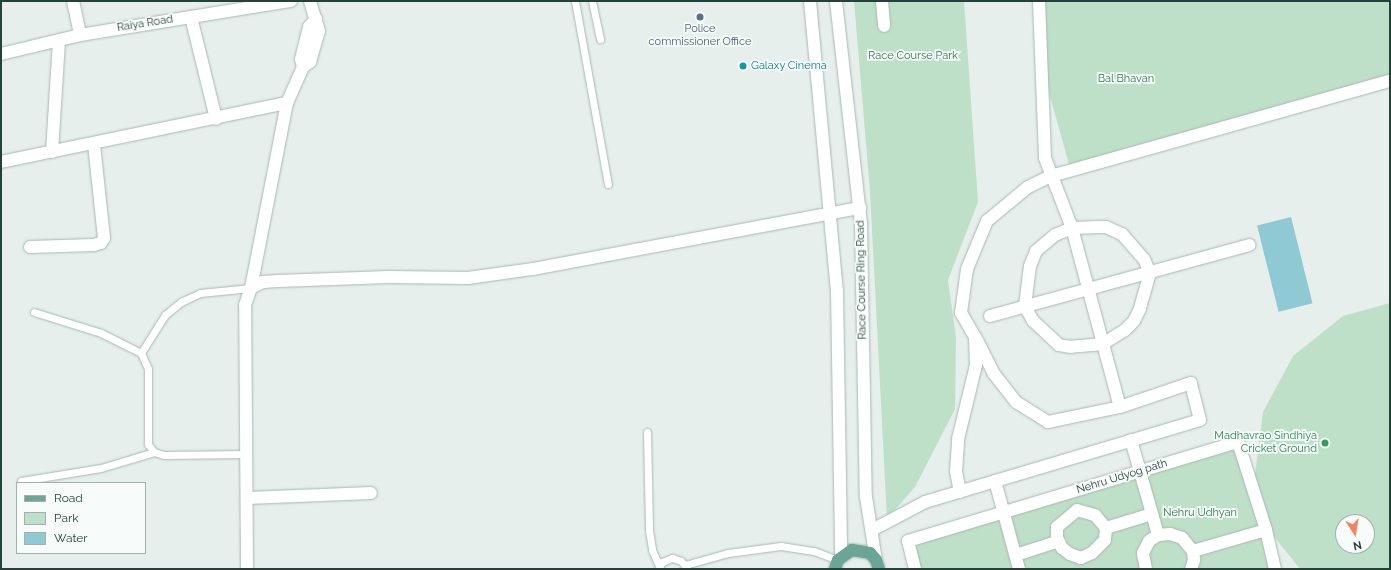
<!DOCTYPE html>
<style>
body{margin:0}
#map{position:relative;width:1391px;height:570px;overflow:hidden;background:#e6efeb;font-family:Raleway,sans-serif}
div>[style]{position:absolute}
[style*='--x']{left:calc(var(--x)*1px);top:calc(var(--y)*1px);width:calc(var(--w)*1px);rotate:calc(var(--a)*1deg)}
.green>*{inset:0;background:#bfe0c8}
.water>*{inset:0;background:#8ec9d4;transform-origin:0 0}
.roads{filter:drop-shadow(0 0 1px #a8b8b2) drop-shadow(0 0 1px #a8b8b2)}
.lane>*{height:7px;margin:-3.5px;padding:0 3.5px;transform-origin:3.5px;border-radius:3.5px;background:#fff}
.street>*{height:12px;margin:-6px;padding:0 6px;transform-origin:6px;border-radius:6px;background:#fff}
.secondary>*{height:12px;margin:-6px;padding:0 6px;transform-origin:6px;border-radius:6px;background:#fff}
.primary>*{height:12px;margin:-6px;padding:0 6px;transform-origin:6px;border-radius:6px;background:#6aa596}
.dots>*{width:11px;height:11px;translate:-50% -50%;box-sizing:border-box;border:2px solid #f7fbf9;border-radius:50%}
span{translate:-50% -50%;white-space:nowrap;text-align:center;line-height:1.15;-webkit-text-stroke:3.5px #f7fbf9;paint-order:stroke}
.street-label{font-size:11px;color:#24423a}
.service-label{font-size:11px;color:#4e5e75}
.park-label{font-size:11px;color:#2d7a4b}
.culture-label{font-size:11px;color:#0d838f}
.left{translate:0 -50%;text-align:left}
.leisure-label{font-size:11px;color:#27864d}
.right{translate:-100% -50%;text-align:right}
.frame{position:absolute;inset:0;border:2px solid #24423a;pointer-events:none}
.legend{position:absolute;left:16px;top:482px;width:130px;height:72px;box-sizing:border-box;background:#f7fbf9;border:1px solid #a3b1ad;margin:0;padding:5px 7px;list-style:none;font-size:12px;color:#24423a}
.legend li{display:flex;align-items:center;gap:8px;height:20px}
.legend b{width:20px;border:1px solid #a3b1ad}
.north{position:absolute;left:1335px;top:514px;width:40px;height:40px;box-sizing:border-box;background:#f7fbf9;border:1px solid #a3b1ad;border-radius:50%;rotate:168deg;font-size:11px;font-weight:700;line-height:16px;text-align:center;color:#24423a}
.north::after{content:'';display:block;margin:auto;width:14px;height:18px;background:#f4845f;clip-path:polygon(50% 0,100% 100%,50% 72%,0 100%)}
</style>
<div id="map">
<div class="green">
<div style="clip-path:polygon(854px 1px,964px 1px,978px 202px,948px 280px,956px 338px,955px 409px,915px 487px,887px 519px,870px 191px)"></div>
<div style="clip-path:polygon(1040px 1px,1390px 1px,1390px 82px,1072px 175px,1043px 71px)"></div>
<div style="clip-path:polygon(evenodd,1390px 303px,1390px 569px,1300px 569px,1273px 535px,1255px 475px,1263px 412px,1293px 356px,1343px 316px,1390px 303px,1343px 522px,1367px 522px,1367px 546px,1343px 546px,1343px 522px)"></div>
<div style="clip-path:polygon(1238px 442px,1278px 569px,915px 569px,908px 541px)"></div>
</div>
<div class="water">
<div style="left:1291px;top:217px;width:89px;height:35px;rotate:76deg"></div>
</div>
<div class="roads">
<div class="lane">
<div style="--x:575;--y:1;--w:186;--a:79.8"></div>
<div style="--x:592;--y:1;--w:39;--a:78"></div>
<div style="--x:34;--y:312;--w:70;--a:17.4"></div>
<div style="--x:101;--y:333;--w:45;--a:26.6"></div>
<div style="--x:141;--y:353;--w:17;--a:66"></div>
<div style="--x:148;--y:369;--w:75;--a:90"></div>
<div style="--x:148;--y:444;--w:10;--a:53"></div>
<div style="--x:141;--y:353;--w:45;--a:-57.7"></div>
<div style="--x:165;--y:315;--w:21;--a:-39"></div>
<div style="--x:181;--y:302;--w:21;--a:-25"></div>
<div style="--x:200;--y:293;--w:51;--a:-5.6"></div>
<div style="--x:647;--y:432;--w:98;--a:88.8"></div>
<div style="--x:649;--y:530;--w:20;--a:81"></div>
<div style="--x:652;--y:550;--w:17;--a:66"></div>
<div style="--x:21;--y:481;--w:81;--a:-9.2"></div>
<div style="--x:101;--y:468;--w:55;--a:-16.8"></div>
<div style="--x:154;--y:452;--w:10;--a:17"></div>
<div style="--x:164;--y:455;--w:82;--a:-0.7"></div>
<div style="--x:685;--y:565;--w:45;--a:-15.6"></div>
<div style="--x:728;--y:553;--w:53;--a:-7.5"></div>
<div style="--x:781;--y:546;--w:33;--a:9"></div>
<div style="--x:814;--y:551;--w:26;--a:21"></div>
<div style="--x:658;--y:569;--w:8;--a:-60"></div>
<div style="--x:662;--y:562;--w:11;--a:-22"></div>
<div style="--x:672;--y:558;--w:9;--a:18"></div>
<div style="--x:681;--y:561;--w:9;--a:49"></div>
</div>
<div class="street">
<div style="--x:73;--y:1;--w:35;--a:78"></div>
<div style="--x:882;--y:1;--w:25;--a:85"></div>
<div style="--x:1039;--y:1;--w:157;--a:87.8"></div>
<div style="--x:1045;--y:158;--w:75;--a:68.9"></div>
<div style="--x:1072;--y:228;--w:185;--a:75"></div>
<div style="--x:191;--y:17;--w:105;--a:76.2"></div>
<div style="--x:52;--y:152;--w:112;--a:-86.4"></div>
<div style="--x:1;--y:162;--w:292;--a:-11.7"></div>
<div style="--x:1106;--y:227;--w:17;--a:24"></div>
<div style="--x:1122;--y:234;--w:33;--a:49"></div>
<div style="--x:1144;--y:259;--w:15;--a:67"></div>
<div style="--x:1150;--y:273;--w:37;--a:106"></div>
<div style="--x:1140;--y:309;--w:13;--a:117"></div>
<div style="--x:1134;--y:321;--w:13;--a:135"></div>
<div style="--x:1125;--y:330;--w:26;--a:148"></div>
<div style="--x:1103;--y:344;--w:32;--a:175"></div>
<div style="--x:1071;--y:347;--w:12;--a:-171"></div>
<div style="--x:1059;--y:345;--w:35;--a:-137"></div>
<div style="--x:1033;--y:321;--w:17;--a:-118"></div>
<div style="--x:1025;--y:306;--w:40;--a:-82.9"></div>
<div style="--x:1030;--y:266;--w:16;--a:-68"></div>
<div style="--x:1036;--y:251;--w:25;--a:-40"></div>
<div style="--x:1055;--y:235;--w:18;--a:-22"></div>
<div style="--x:1072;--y:228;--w:34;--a:-2"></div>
<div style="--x:30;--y:247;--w:64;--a:-1.8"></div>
<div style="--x:94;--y:245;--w:7;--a:-16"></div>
<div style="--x:101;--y:243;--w:6;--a:-59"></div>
<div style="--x:104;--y:238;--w:95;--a:-96.1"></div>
<div style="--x:990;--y:316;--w:269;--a:-15.3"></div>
<div style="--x:1131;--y:440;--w:99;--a:74.1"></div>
<div style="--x:995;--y:481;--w:91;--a:74.7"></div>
<div style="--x:960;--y:492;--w:21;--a:-101"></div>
<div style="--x:956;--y:471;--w:32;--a:-86"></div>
<div style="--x:958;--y:439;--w:76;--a:-76.3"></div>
<div style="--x:976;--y:365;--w:28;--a:-92"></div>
<div style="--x:975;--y:337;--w:28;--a:-120"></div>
<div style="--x:961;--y:313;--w:44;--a:-82.2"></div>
<div style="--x:967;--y:269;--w:52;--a:-67.4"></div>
<div style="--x:987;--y:221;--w:53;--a:-39.7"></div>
<div style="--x:1028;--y:187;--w:25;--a:-26"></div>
<div style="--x:1051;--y:176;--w:352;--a:-15.7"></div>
<div style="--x:248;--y:498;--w:123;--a:-2.3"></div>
<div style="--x:1106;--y:528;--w:12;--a:95"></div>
<div style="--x:1105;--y:540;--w:18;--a:135"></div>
<div style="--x:1092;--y:553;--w:12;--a:156"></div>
<div style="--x:1081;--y:558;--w:12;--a:-160"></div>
<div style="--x:1070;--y:554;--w:10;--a:-143"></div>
<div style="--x:1062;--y:548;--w:11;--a:-117"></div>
<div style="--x:1057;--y:538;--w:11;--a:-90"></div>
<div style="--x:1057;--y:527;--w:26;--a:-40"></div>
<div style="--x:1077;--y:510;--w:19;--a:16"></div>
<div style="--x:1095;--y:515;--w:17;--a:50"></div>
<div style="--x:1106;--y:528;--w:48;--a:-16.9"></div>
<div style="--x:872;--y:530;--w:60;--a:-27.8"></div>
<div style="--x:925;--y:502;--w:287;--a:-16.6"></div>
<div style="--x:1200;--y:420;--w:38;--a:-104"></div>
<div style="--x:1191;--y:383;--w:75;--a:161.3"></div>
<div style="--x:1120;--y:407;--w:74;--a:168.2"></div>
<div style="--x:1048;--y:422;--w:38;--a:-148"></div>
<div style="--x:1016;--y:402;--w:36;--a:-128"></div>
<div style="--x:994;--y:374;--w:40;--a:-116.6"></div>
<div style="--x:1193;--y:551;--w:76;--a:-16"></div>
<div style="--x:1016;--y:555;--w:45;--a:-18"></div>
<div style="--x:915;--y:569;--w:29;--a:-104"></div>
<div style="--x:908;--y:541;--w:345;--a:-16.7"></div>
<div style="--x:1238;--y:442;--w:92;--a:72.3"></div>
<div style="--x:1266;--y:530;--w:40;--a:77"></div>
<div style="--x:1146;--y:569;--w:16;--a:-101"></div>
<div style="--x:1143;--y:553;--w:13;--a:-63"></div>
<div style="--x:1149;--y:541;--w:11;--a:-34"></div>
<div style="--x:1158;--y:535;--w:12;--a:-5"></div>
<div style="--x:1170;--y:534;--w:13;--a:18"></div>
<div style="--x:1182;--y:538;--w:17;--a:50"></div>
<div style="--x:1193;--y:551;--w:9;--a:84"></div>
<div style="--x:1194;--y:560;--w:9;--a:108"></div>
</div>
<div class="secondary">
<div style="--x:810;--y:1;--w:291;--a:84.7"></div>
<div style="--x:837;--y:291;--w:266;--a:89.1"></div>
<div style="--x:836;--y:1;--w:223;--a:83.6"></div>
<div style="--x:861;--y:223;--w:274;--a:89"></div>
<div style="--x:866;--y:497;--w:64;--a:81"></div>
<div style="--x:1;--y:54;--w:81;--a:-13.5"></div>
<div style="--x:80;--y:35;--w:214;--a:-9.2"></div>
<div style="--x:303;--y:67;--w:9;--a:-36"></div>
<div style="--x:310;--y:62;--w:32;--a:-74"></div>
<div style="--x:319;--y:31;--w:31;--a:-107"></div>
<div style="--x:251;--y:288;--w:188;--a:-79"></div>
<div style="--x:287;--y:103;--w:39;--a:-66"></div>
<div style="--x:303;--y:67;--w:8;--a:-104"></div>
<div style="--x:301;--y:59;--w:33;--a:-76"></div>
<div style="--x:309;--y:27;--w:11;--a:-49"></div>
<div style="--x:247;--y:569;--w:264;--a:-90.4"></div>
<div style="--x:245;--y:305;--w:18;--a:-71"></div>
<div style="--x:251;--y:288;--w:13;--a:-27"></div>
<div style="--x:263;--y:282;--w:15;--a:-4"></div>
<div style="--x:278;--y:281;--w:110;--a:-2.1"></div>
<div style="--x:388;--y:277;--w:80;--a:0.7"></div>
<div style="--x:468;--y:278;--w:66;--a:-7.9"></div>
<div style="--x:533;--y:269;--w:333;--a:-10.6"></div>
</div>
<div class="primary">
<div style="--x:835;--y:569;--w:9;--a:-72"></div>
<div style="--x:838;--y:560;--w:17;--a:-36"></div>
<div style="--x:852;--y:550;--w:18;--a:9"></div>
<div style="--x:870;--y:553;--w:9;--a:49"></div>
<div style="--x:876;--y:560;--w:9;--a:72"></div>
</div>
</div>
<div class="dots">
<div style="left:700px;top:17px;background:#5c6f8a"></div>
<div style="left:743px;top:66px;background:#0f9aa8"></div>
<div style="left:1325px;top:443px;background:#2e9e5b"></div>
</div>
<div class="street-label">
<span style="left:145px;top:24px;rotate:-9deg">Raiya Road</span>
<span style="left:862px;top:280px;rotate:-91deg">Race Course Ring Road</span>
<span style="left:1122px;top:477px;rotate:-17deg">Nehru Udyog path</span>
</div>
<div class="service-label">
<span style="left:700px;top:36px">Police<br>commissioner Office</span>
</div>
<div class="park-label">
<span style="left:913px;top:56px">Race Course Park</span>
<span style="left:1126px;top:79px">Bal Bhavan</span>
<span style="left:1200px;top:513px">Nehru Udhyan</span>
</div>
<div class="culture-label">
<span class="left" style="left:751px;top:66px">Galaxy Cinema</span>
</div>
<div class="leisure-label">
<span class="right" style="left:1317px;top:443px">Madhavrao Sindhiya<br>Cricket Ground</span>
</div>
<div class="frame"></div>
<ul class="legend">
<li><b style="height:5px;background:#6aa596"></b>Road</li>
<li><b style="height:11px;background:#bfe0c8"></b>Park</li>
<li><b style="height:11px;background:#8ec9d4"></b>Water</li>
</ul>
<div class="north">N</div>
</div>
